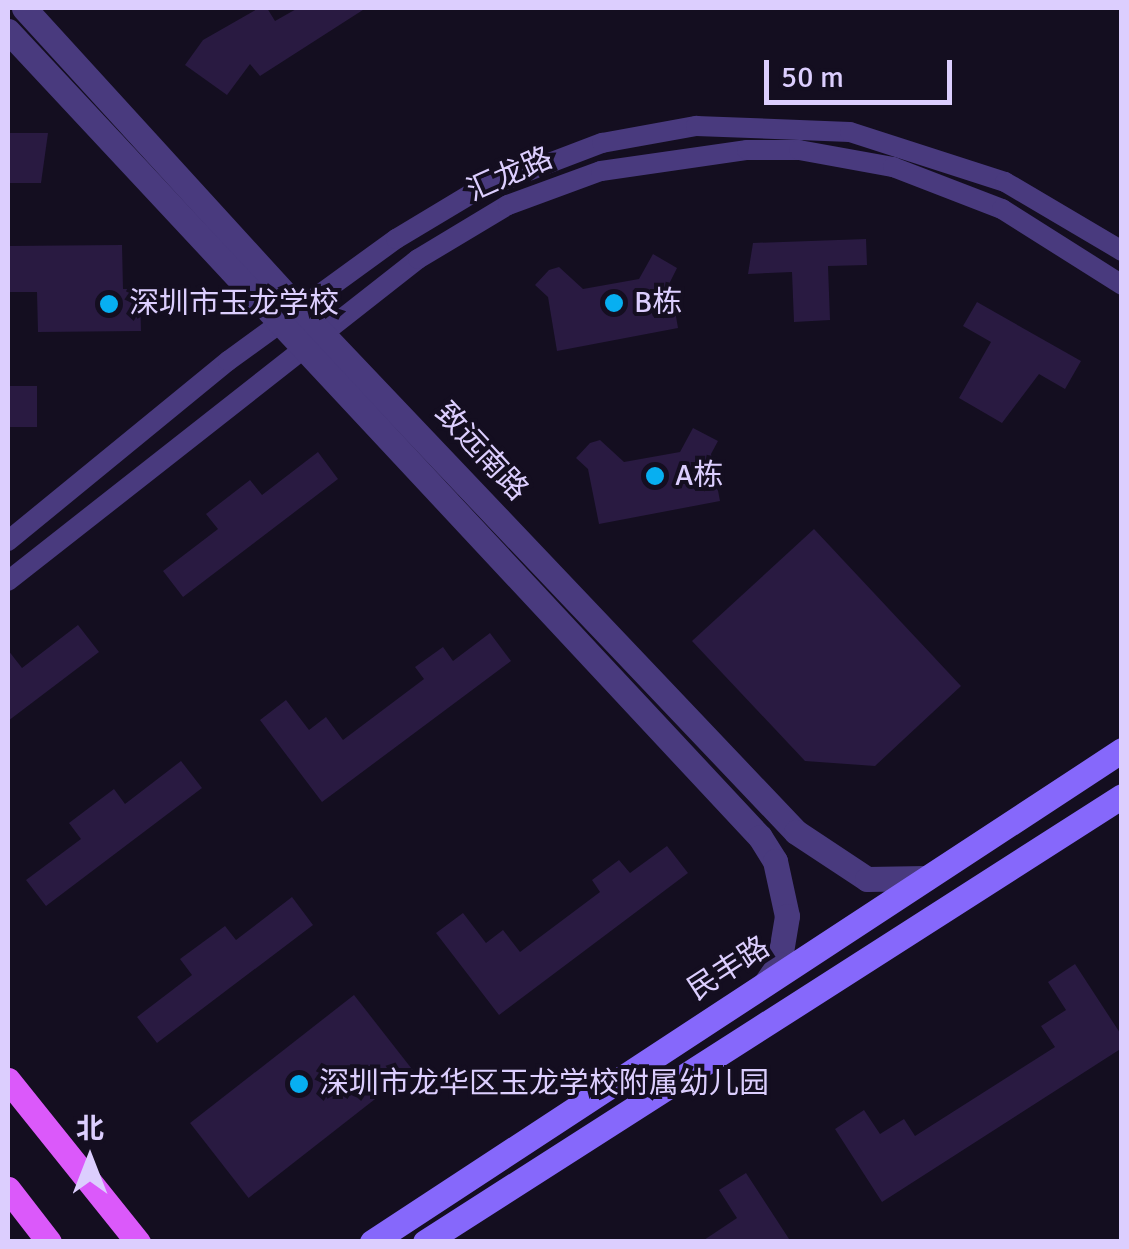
<!DOCTYPE html>
<meta charset="utf-8">
<style>
body{margin:0}
#map{position:relative;width:1129px;height:1249px;overflow:hidden;background:#140e20;font-family:Signika,"Noto Sans SC",sans-serif}
div>[style]{position:absolute}
[style*='--x']{left:calc(var(--x)*1px);top:calc(var(--y)*1px);width:calc(var(--w)*1px);rotate:calc(var(--a)*1deg)}
.building>*{inset:0;background:#291a41;transform-origin:0 0}
.minor>*{height:20px;margin:-10px;padding:0 10px;transform-origin:10px;border-radius:10px;background:#493a7e}
.tertiary>*{height:25px;margin:-12.5px;padding:0 12.5px;transform-origin:12.5px;border-radius:12.5px;background:#493a7e}
.secondary>*{height:25px;margin:-12.5px;padding:0 12.5px;transform-origin:12.5px;border-radius:12.5px;background:#8668fb}
.primary>*{height:25px;margin:-12.5px;padding:0 12.5px;transform-origin:12.5px;border-radius:12.5px;background:#db59fa}
.dots>*{width:28px;height:28px;translate:-50% -50%;box-sizing:border-box;border:5px solid #140e20;border-radius:50%}
span{translate:-50% -50%;white-space:nowrap;text-align:center;line-height:1.15;-webkit-text-stroke:8px #140e20;paint-order:stroke}
.street-label{font-size:30px;color:#dccefe}
.poi-label{font-size:30px;color:#dccefe}
.left{translate:0 -50%;text-align:left}
.frame{position:absolute;inset:0;border:10px solid #dccefe;pointer-events:none}
.north{position:absolute;left:40px;top:1109px;width:100px;height:100px;-webkit-text-stroke:8px #140e20;paint-order:stroke;rotate:0deg;font-size:28px;font-weight:700;line-height:40px;text-align:center;color:#dccefe}
.north::after{content:'';display:block;margin:auto;width:35px;height:45px;background:#dccefe;clip-path:polygon(50% 0,100% 100%,50% 72%,0 100%)}
.scale{position:absolute;left:764px;top:60px;width:188px;height:45px;box-sizing:border-box;border:5px solid #dccefe;border-top:0;padding-left:12px;font-size:30px;line-height:35px;white-space:nowrap;color:#dccefe;-webkit-text-stroke:8px #140e20;paint-order:stroke}
</style>
<div id="map">
<div class="building">
<div style="clip-path:polygon(259px 8px,267px 8px,275px 21px,298px 8px,366px 8px,260px 76px,250px 64px,227px 95px,185px 65px,203px 40px)"></div>
<div style="clip-path:polygon(8px 133px,48px 133px,41px 183px,8px 183px)"></div>
<div style="clip-path:polygon(866px 239px,867px 265px,828px 266px,830px 320px,794px 322px,792px 272px,748px 274px,753px 243px)"></div>
<div style="clip-path:polygon(122px 245px,123px 289px,140px 289px,141px 331px,38px 332px,37px 292px,8px 292px,8px 246px)"></div>
<div style="clip-path:polygon(653px 254px,677px 268px,670px 282px,678px 328px,557px 351px,548px 297px,535px 285px,549px 270px,559px 267px,583px 289px,639px 279px)"></div>
<div style="clip-path:polygon(977px 302px,1081px 361px,1065px 389px,1039px 374px,1002px 423px,959px 398px,991px 342px,963px 326px)"></div>
<div style="left:8px;top:386px;width:29px;height:41px"></div>
<div style="clip-path:polygon(693px 428px,718px 441px,711px 454px,720px 501px,599px 524px,588px 469px,576px 458px,590px 443px,600px 440px,624px 462px,680px 452px)"></div>
<div style="clip-path:polygon(318px 452px,338px 479px,183px 597px,163px 571px,218px 529px,206px 514px,250px 480px,262px 495px)"></div>
<div style="clip-path:polygon(814px 529px,961px 686px,875px 766px,805px 761px,692px 641px)"></div>
<div style="clip-path:polygon(78px 625px,99px 652px,8px 721px,8px 650px,22px 668px)"></div>
<div style="clip-path:polygon(490px 633px,511px 661px,322px 802px,260px 720px,286px 700px,309px 730px,326px 717px,343px 740px,424px 679px,415px 667px,443px 647px,453px 661px)"></div>
<div style="clip-path:polygon(181px 761px,202px 788px,46px 906px,26px 880px,81px 839px,69px 823px,114px 789px,125px 804px)"></div>
<div style="clip-path:polygon(667px 846px,688px 873px,499px 1015px,436px 933px,463px 913px,486px 943px,503px 930px,520px 952px,600px 892px,592px 880px,619px 860px,630px 873px)"></div>
<div style="clip-path:polygon(292px 897px,313px 925px,157px 1043px,137px 1017px,192px 975px,180px 959px,225px 926px,236px 940px)"></div>
<div style="clip-path:polygon(1075px 964px,1122px 1036px,1122px 1048px,882px 1202px,835px 1129px,864px 1110px,880px 1134px,904px 1119px,915px 1136px,1055px 1047px,1041px 1026px,1066px 1010px,1048px 982px)"></div>
<div style="left:354px;top:995px;width:95px;height:208px;rotate:52deg"></div>
<div style="clip-path:polygon(746px 1173px,791px 1242px,701px 1242px,737px 1218px,719px 1190px)"></div>
</div>
<div class="minor">
<div style="--x:8;--y:541;--w:284;--a:-39.3"></div>
<div style="--x:228;--y:361;--w:208;--a:-36"></div>
<div style="--x:396;--y:239;--w:93;--a:-31"></div>
<div style="--x:476;--y:191;--w:135;--a:-20.9"></div>
<div style="--x:602;--y:143;--w:96;--a:-10.3"></div>
<div style="--x:696;--y:126;--w:154;--a:2.2"></div>
<div style="--x:850;--y:132;--w:163;--a:17.9"></div>
<div style="--x:1005;--y:182;--w:136;--a:30.5"></div>
<div style="--x:8;--y:581;--w:521;--a:-38.14"></div>
<div style="--x:418;--y:259;--w:105;--a:-31"></div>
<div style="--x:508;--y:205;--w:99;--a:-20.1"></div>
<div style="--x:601;--y:171;--w:148;--a:-8.2"></div>
<div style="--x:747;--y:150;--w:52;--a:0"></div>
<div style="--x:799;--y:150;--w:96;--a:10.3"></div>
<div style="--x:893;--y:167;--w:117;--a:21.1"></div>
<div style="--x:1002;--y:209;--w:142;--a:32.3"></div>
</div>
<div class="tertiary">
<div style="--x:24;--y:8;--w:408;--a:47.6"></div>
<div style="--x:299;--y:309;--w:721;--a:46.46"></div>
<div style="--x:796;--y:832;--w:85;--a:33.5"></div>
<div style="--x:867;--y:879;--w:59;--a:-1"></div>
<div style="--x:8;--y:31;--w:1102;--a:46.99"></div>
<div style="--x:760;--y:837;--w:28;--a:58"></div>
<div style="--x:775;--y:861;--w:56;--a:77.7"></div>
<div style="--x:787;--y:916;--w:49;--a:99.5"></div>
<div style="--x:779;--y:964;--w:24;--a:125"></div>
</div>
<div class="secondary">
<div style="--x:372;--y:1242;--w:897;--a:-33.26"></div>
<div style="--x:425;--y:1242;--w:827;--a:-32.61"></div>
</div>
<div class="primary">
<div style="--x:8;--y:1080;--w:208;--a:51.3"></div>
<div style="--x:8;--y:1189;--w:67;--a:52.3"></div>
</div>
<div class="dots">
<div style="left:614px;top:303px;background:#07aff1"></div>
<div style="left:109px;top:304px;background:#07aff1"></div>
<div style="left:655px;top:476px;background:#07aff1"></div>
<div style="left:299px;top:1084px;background:#07aff1"></div>
</div>
<div class="street-label">
<span style="left:510px;top:175px;rotate:-24deg">汇龙路</span>
<span style="left:481px;top:452px;rotate:47deg">致远南路</span>
<span style="left:729px;top:969px;rotate:-33deg">民丰路</span>
</div>
<div class="poi-label">
<span class="left" style="left:634px;top:303px">B栋</span>
<span class="left" style="left:129px;top:304px">深圳市玉龙学校</span>
<span class="left" style="left:675px;top:476px">A栋</span>
<span class="left" style="left:319px;top:1084px">深圳市龙华区玉龙学校附属幼儿园</span>
</div>
<div class="frame"></div>
<div class="north">北</div>
<div class="scale">50 m</div>
</div>
